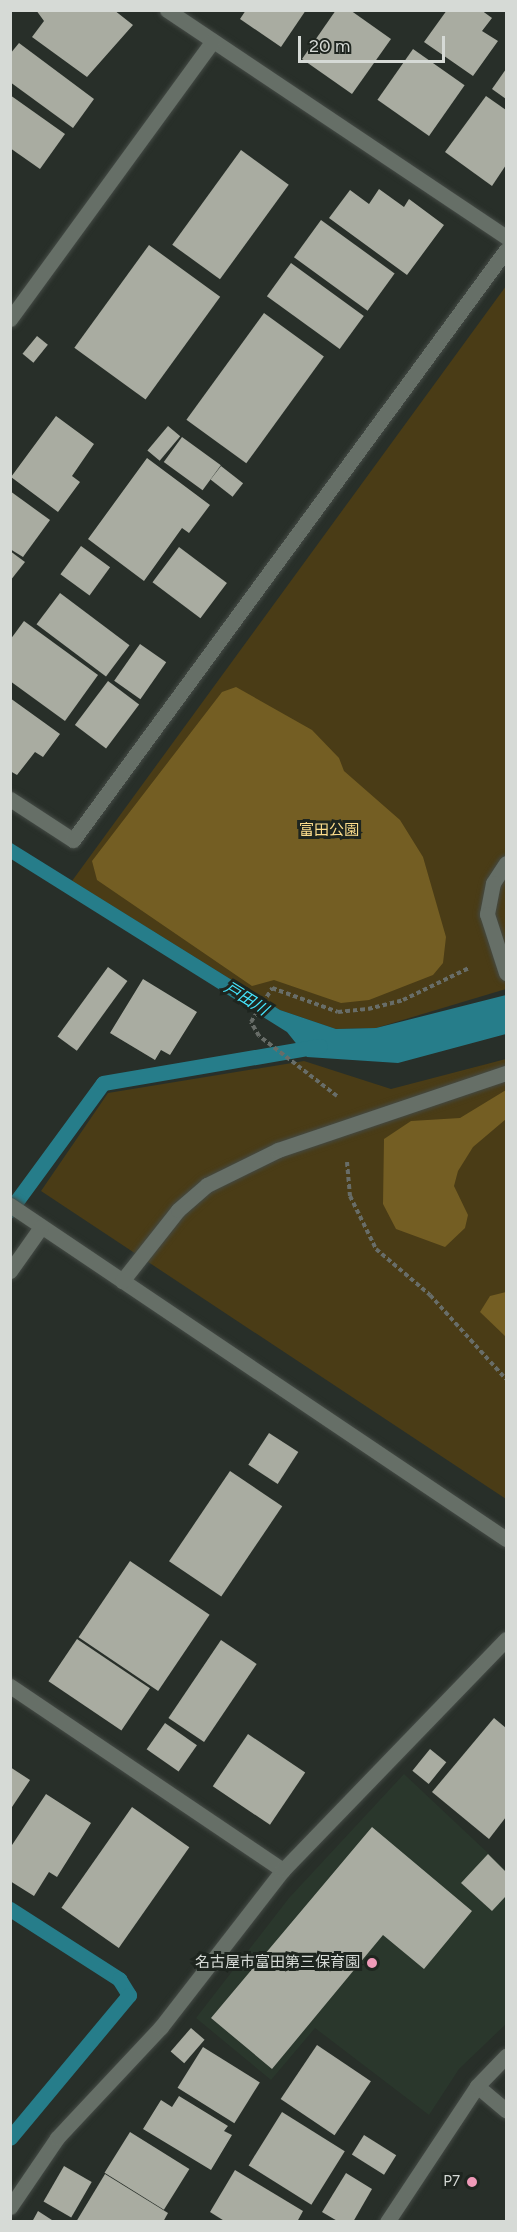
<!DOCTYPE html>
<meta charset="utf-8">
<style>
body{margin:0}
#map{position:relative;width:517px;height:2232px;overflow:hidden;background:#282f29;font-family:Figtree,"Noto Sans JP",sans-serif}
div>[style]{position:absolute}
[style*='--x']{left:calc(var(--x)*1px);top:calc(var(--y)*1px);width:calc(var(--w)*1px);rotate:calc(var(--a)*1deg)}
.built>*{inset:0;background:#2a372c}
.green>*{inset:0;background:#4a3c16}
.forest>*{inset:0;background:#745e23}
.water>*{inset:0;background:#267d8a}
.stream>*{height:15px;margin:-7.5px;padding:0 7.5px;transform-origin:7.5px;border-radius:7.5px;background:#267d8a}
.building>*{inset:0;background:#a9aca1;transform-origin:0 0}
.path>*{height:4px;margin-top:-2px;transform-origin:0;background:repeating-linear-gradient(90deg,#686d68 0 4.5px,transparent 0 7.5px)}
.roads{filter:drop-shadow(0 0 2px #444a45) drop-shadow(0 0 2px #444a45)}
.minor>*{height:15px;margin:-7.5px;padding:0 7.5px;transform-origin:7.5px;border-radius:7.5px;background:#666f67}
.dots>*{width:16px;height:16px;translate:-50% -50%;box-sizing:border-box;border:3px solid #1e251f;border-radius:50%}
span{translate:-50% -50%;white-space:nowrap;text-align:center;line-height:1.15;-webkit-text-stroke:6px #1e251f;paint-order:stroke}
.park-label{font-size:15px;color:#fddd8c}
.poi-label{font-size:15px;color:#d6dad6}
.right{translate:-100% -50%;text-align:right}
.water-label{font-size:16px;color:#45e6fe;font-style:italic}
.frame{position:absolute;inset:0;border:12px solid #d6dad6;pointer-events:none}
.scale{position:absolute;left:298px;top:36px;width:147px;height:27px;box-sizing:border-box;border:3px solid #d6dad6;border-top:0;padding-left:8px;font-size:18px;line-height:21px;white-space:nowrap;color:#d6dad6;-webkit-text-stroke:4px #1e251f;paint-order:stroke}
</style>
<div id="map">
<div class="built">
<div style="clip-path:polygon(404px 1774px,506px 1870px,506px 2024px,459px 2069px,429px 2115px,315px 2028px,271px 2080px,196px 2018px,289px 1898px)"></div>
</div>
<div class="green">
<div style="clip-path:polygon(506px 286px,506px 989px,376px 1028px,336px 1029px,280px 1010px,72px 881px)"></div>
<div style="clip-path:polygon(506px 1059px,506px 1499px,41px 1191px,108px 1093px,304px 1061px,391px 1089px)"></div>
</div>
<div class="forest">
<div style="clip-path:polygon(236px 687px,312px 730px,339px 758px,344px 771px,400px 820px,423px 857px,446px 937px,443px 963px,433px 975px,369px 1000px,341px 1003px,274px 980px,252px 986px,97px 880px,92px 861px,222px 692px)"></div>
<div style="clip-path:polygon(506px 1090px,506px 1119px,473px 1147px,458px 1171px,454px 1186px,468px 1215px,465px 1228px,445px 1247px,396px 1229px,383px 1204px,384px 1139px,411px 1121px,460px 1118px)"></div>
<div style="clip-path:polygon(506px 1292px,506px 1337px,480px 1312px,490px 1296px)"></div>
</div>
<div class="water">
<div style="clip-path:polygon(10px 842px,280px 1010px,336px 1029px,376px 1028px,506px 995px,506px 1034px,398px 1063px,307px 1057px,287px 1032px,11px 859px)"></div>
</div>
<div class="stream">
<div style="--x:10;--y:1210;--w:157;--a:-53.8"></div>
<div style="--x:103;--y:1083;--w:220;--a:-9.7"></div>
<div style="--x:10;--y:1909;--w:130;--a:32.7"></div>
<div style="--x:119;--y:1979;--w:19;--a:58"></div>
<div style="--x:129;--y:1995;--w:186;--a:129.8"></div>
</div>
<div class="building">
<div style="clip-path:polygon(36px 10px,114px 10px,133px 25px,87px 77px,32px 37px,44px 21px)"></div>
<div style="clip-path:polygon(246px 10px,306px 10px,281px 47px,240px 19px)"></div>
<div style="clip-path:polygon(336px 10px,350px 10px,391px 39px,352px 94px,302px 59px)"></div>
<div style="clip-path:polygon(447px 10px,481px 10px,492px 18px,482px 31px,498px 41px,473px 76px,424px 42px)"></div>
<div style="clip-path:polygon(19px 43px,94px 99px,73px 128px,10px 82px,10px 54px)"></div>
<div style="left:413px;top:49px;width:63px;height:62px;rotate:35deg"></div>
<div style="clip-path:polygon(506px 69px,506px 99px,492px 89px)"></div>
<div style="clip-path:polygon(10px 95px,65px 134px,40px 169px,10px 148px)"></div>
<div style="clip-path:polygon(486px 96px,506px 110px,506px 165px,492px 186px,445px 152px)"></div>
<div style="left:241px;top:150px;width:59px;height:117px;rotate:36deg"></div>
<div style="clip-path:polygon(379px 189px,404px 207px,409px 199px,444px 225px,407px 275px,329px 218px,350px 190px,369px 204px)"></div>
<div style="left:321px;top:220px;width:91px;height:46px;rotate:36deg"></div>
<div style="left:149px;top:245px;width:88px;height:127px;rotate:36deg"></div>
<div style="left:291px;top:263px;width:90px;height:41px;rotate:36deg"></div>
<div style="left:264px;top:313px;width:74px;height:132px;rotate:36deg"></div>
<div style="left:37px;top:336px;width:14px;height:23px;rotate:39deg"></div>
<div style="clip-path:polygon(56px 416px,94px 444px,72px 476px,80px 482px,58px 512px,11px 477px)"></div>
<div style="left:168px;top:426px;width:16px;height:32px;rotate:40deg"></div>
<div style="left:182px;top:437px;width:48px;height:31px;rotate:36deg"></div>
<div style="clip-path:polygon(147px 458px,210px 505px,189px 533px,182px 528px,144px 581px,88px 539px)"></div>
<div style="left:221px;top:466px;width:28px;height:17px;rotate:38deg"></div>
<div style="clip-path:polygon(10px 491px,50px 520px,23px 557px,10px 549px)"></div>
<div style="left:81px;top:546px;width:36px;height:35px;rotate:36deg"></div>
<div style="left:179px;top:547px;width:60px;height:44px;rotate:37deg"></div>
<div style="clip-path:polygon(10px 551px,25px 562px,10px 581px)"></div>
<div style="left:60px;top:593px;width:87px;height:39px;rotate:37deg"></div>
<div style="clip-path:polygon(24px 621px,98px 675px,65px 721px,10px 681px,10px 640px)"></div>
<div style="left:140px;top:644px;width:32px;height:45px;rotate:35deg"></div>
<div style="left:108px;top:681px;width:39px;height:55px;rotate:37deg"></div>
<div style="clip-path:polygon(10px 698px,60px 734px,43px 757px,35px 752px,17px 775px,10px 771px)"></div>
<div style="left:108px;top:967px;width:24px;height:86px;rotate:36deg"></div>
<div style="clip-path:polygon(143px 979px,197px 1012px,170px 1055px,161px 1050px,155px 1060px,110px 1033px)"></div>
<div style="left:269px;top:1433px;width:35px;height:38px;rotate:33deg"></div>
<div style="left:230px;top:1471px;width:63px;height:109px;rotate:34deg"></div>
<div style="left:130px;top:1561px;width:96px;height:92px;rotate:34deg"></div>
<div style="left:77px;top:1639px;width:88px;height:51px;rotate:34deg"></div>
<div style="left:221px;top:1640px;width:43px;height:94px;rotate:34deg"></div>
<div style="clip-path:polygon(494px 1718px,506px 1728px,506px 1817px,489px 1839px,432px 1792px)"></div>
<div style="left:165px;top:1723px;width:39px;height:32px;rotate:35deg"></div>
<div style="left:248px;top:1734px;width:69px;height:63px;rotate:34deg"></div>
<div style="left:430px;top:1749px;width:21px;height:28px;rotate:39deg"></div>
<div style="clip-path:polygon(10px 1767px,30px 1780px,10px 1810px)"></div>
<div style="clip-path:polygon(46px 1794px,91px 1823px,57px 1877px,49px 1872px,34px 1896px,10px 1881px,10px 1848px)"></div>
<div style="left:132px;top:1807px;width:70px;height:123px;rotate:35deg"></div>
<div style="clip-path:polygon(372px 1827px,472px 1911px,424px 1969px,383px 1935px,272px 2069px,211px 2018px)"></div>
<div style="clip-path:polygon(488px 1854px,506px 1872px,506px 1896px,492px 1911px,461px 1883px)"></div>
<div style="left:191px;top:2028px;width:18px;height:31px;rotate:41deg"></div>
<div style="left:317px;top:2045px;width:65px;height:65px;rotate:34deg"></div>
<div style="left:203px;top:2047px;width:67px;height:48px;rotate:32deg"></div>
<div style="clip-path:polygon(179px 2096px,228px 2126px,224px 2131px,232px 2135px,211px 2170px,143px 2129px,161px 2100px,172px 2107px)"></div>
<div style="left:282px;top:2112px;width:74px;height:63px;rotate:32deg"></div>
<div style="left:130px;top:2132px;width:70px;height:48px;rotate:32deg"></div>
<div style="left:364px;top:2135px;width:38px;height:23px;rotate:32deg"></div>
<div style="left:64px;top:2166px;width:32px;height:41px;rotate:30deg"></div>
<div style="clip-path:polygon(235px 2170px,303px 2211px,297px 2222px,226px 2222px,210px 2212px)"></div>
<div style="clip-path:polygon(346px 2173px,372px 2189px,353px 2222px,339px 2222px,322px 2212px)"></div>
<div style="clip-path:polygon(105px 2174px,168px 2213px,163px 2222px,76px 2222px)"></div>
<div style="clip-path:polygon(38px 2211px,55px 2222px,32px 2222px)"></div>
</div>
<div class="path">
<div style="--x:337;--y:1096;--w:98;--a:-142.4"></div>
<div style="--x:259;--y:1036;--w:16;--a:-120"></div>
<div style="--x:251;--y:1022;--w:40;--a:-58"></div>
<div style="--x:272;--y:988;--w:70;--a:20"></div>
<div style="--x:338;--y:1012;--w:30;--a:-6"></div>
<div style="--x:368;--y:1009;--w:36;--a:-14"></div>
<div style="--x:403;--y:1000;--w:73;--a:-25.9"></div>
<div style="--x:347;--y:1162;--w:34;--a:85"></div>
<div style="--x:350;--y:1196;--w:59;--a:63.9"></div>
<div style="--x:376;--y:1249;--w:71;--a:40.4"></div>
<div style="--x:430;--y:1295;--w:113;--a:47.9"></div>
</div>
<div class="roads">
<div class="minor">
<div style="--x:167;--y:10;--w:408;--a:33.8"></div>
<div style="--x:10;--y:319;--w:344;--a:-53.9"></div>
<div style="--x:10;--y:799;--w:75;--a:33.1"></div>
<div style="--x:73;--y:840;--w:732;--a:-53.73"></div>
<div style="--x:506;--y:863;--w:24;--a:123"></div>
<div style="--x:493;--y:883;--w:32;--a:101"></div>
<div style="--x:487;--y:914;--w:62;--a:72.1"></div>
<div style="--x:10;--y:1205;--w:598;--a:33.96"></div>
<div style="--x:10;--y:1271;--w:54;--a:-54.8"></div>
<div style="--x:122;--y:1281;--w:90;--a:-51.7"></div>
<div style="--x:178;--y:1210;--w:38;--a:-41"></div>
<div style="--x:207;--y:1185;--w:79;--a:-26.2"></div>
<div style="--x:278;--y:1150;--w:241;--a:-18.7"></div>
<div style="--x:10;--y:1686;--w:329;--a:34"></div>
<div style="--x:477;--y:2086;--w:38;--a:40"></div>
<div style="--x:10;--y:2207;--w:83;--a:-55.7"></div>
<div style="--x:57;--y:2138;--w:152;--a:-46.9"></div>
<div style="--x:161;--y:2027;--w:199;--a:-52.2"></div>
<div style="--x:283;--y:1870;--w:321;--a:-46"></div>
<div style="--x:387;--y:2222;--w:163;--a:-56.5"></div>
<div style="--x:477;--y:2086;--w:42;--a:-46"></div>
</div>
</div>
<div class="dots">
<div style="left:372px;top:1963px;background:#ef9ab8"></div>
<div style="left:472px;top:2182px;background:#ef9ab8"></div>
</div>
<div class="park-label">
<span style="left:329px;top:831px">富田公園</span>
</div>
<div class="poi-label">
<span class="right" style="left:360px;top:1963px">名古屋市富田第三保育園</span>
<span class="right" style="left:460px;top:2182px">P7</span>
</div>
<div class="water-label">
<span style="left:246px;top:999px;rotate:32deg">戸田川</span>
</div>
<div class="frame"></div>
<div class="scale">20 m</div>
</div>
